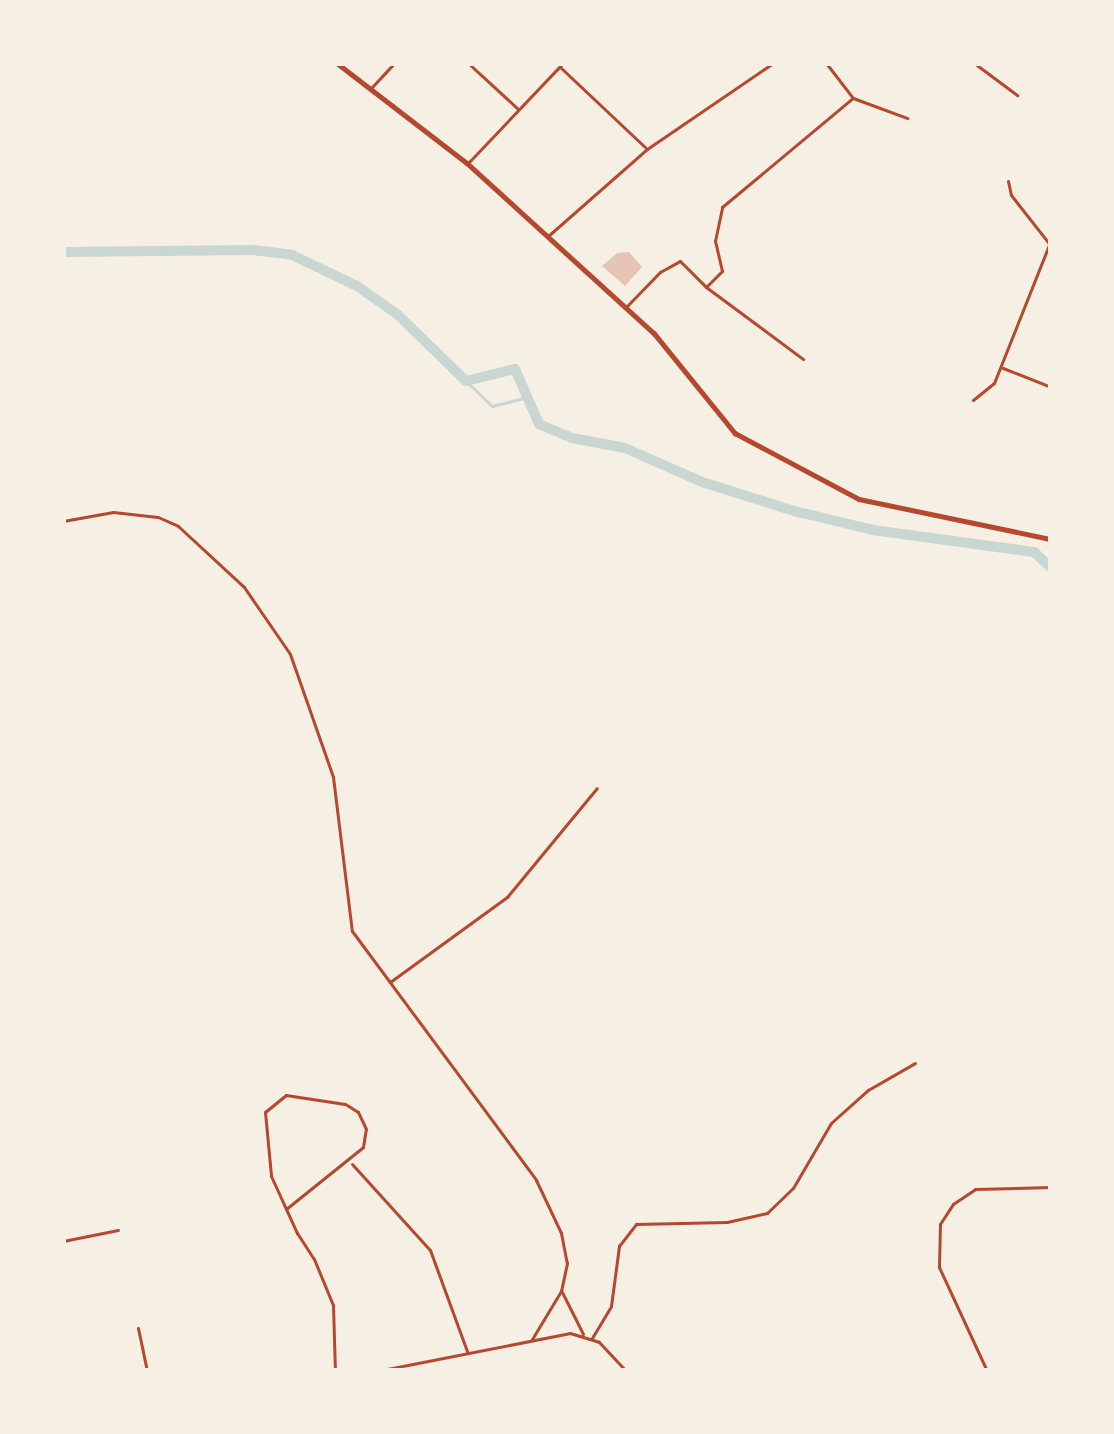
<!DOCTYPE html>
<style>
body{margin:0}
#map{position:relative;width:1114px;height:1434px;overflow:hidden;background:#f6efe4;font-family:"Sofia Sans Condensed",sans-serif}
div>[style]{position:absolute}
[style*='--x']{left:calc(var(--x)*1px);top:calc(var(--y)*1px);width:calc(var(--w)*1px);rotate:calc(var(--a)*1deg)}
.stream>*{height:3px;margin:-1.5px;padding:0 1.5px;transform-origin:1.5px;border-radius:1.5px;background:#c9d6d2}
.river>*{height:10px;margin:-5px;padding:0 5px;transform-origin:5px;border-radius:5px;background:#c9d6d2}
.building>*{inset:0;background:#e6c5b7}
.minor>*{height:3px;margin:-1.5px;padding:0 1.5px;transform-origin:1.5px;border-radius:1.5px;background:#b5482f}
.tertiary>*{height:3px;margin:-1.5px;padding:0 1.5px;transform-origin:1.5px;border-radius:1.5px;background:#b5482f}
.primary>*{height:4.5px;margin:-2.25px;padding:0 2.25px;transform-origin:2.25px;border-radius:2.25px;background:#b5482f}
span{translate:-50% -50%;white-space:nowrap;text-align:center;line-height:1.15;-webkit-text-stroke:10px #f6efe4;paint-order:stroke}
.frame{position:absolute;inset:0;border:66px solid #f6efe4;pointer-events:none}
</style>
<div id="map">
<div class="stream">
<div style="--x:466;--y:381;--w:36;--a:44"></div>
<div style="--x:492;--y:406;--w:36;--a:-14"></div>
</div>
<div class="river">
<div style="--x:63;--y:252;--w:190;--a:-0.6"></div>
<div style="--x:253;--y:250;--w:39;--a:7"></div>
<div style="--x:292;--y:255;--w:72;--a:25.5"></div>
<div style="--x:357;--y:286;--w:49;--a:35"></div>
<div style="--x:397;--y:314;--w:96;--a:44.2"></div>
<div style="--x:466;--y:381;--w:50;--a:-13.8"></div>
<div style="--x:515;--y:369;--w:60;--a:66.4"></div>
<div style="--x:539;--y:424;--w:36;--a:23"></div>
<div style="--x:572;--y:438;--w:54;--a:10.7"></div>
<div style="--x:625;--y:448;--w:84;--a:23.8"></div>
<div style="--x:702;--y:482;--w:101;--a:17.4"></div>
<div style="--x:798;--y:512;--w:77;--a:13.5"></div>
<div style="--x:873;--y:530;--w:162;--a:7.8"></div>
<div style="--x:1034;--y:552;--w:23;--a:43"></div>
</div>
<div class="building">
<div style="clip-path:polygon(629px 252px,642px 267px,625px 286px,602px 266px,617px 253px)"></div>
</div>
<div class="minor">
<div style="--x:468;--y:63;--w:67;--a:42.6"></div>
<div style="--x:826;--y:63;--w:44;--a:52.4"></div>
<div style="--x:853;--y:98;--w:58;--a:20.3"></div>
<div style="--x:974;--y:63;--w:54;--a:36.7"></div>
<div style="--x:560;--y:67;--w:117;--a:43.3"></div>
<div style="--x:372;--y:87;--w:33;--a:-47"></div>
<div style="--x:469;--y:162;--w:137;--a:-46.5"></div>
<div style="--x:1008;--y:181;--w:14;--a:78"></div>
<div style="--x:1011;--y:195;--w:65;--a:51.9"></div>
<div style="--x:548;--y:236;--w:132;--a:-41.3"></div>
<div style="--x:647;--y:149;--w:153;--a:-34.3"></div>
<div style="--x:706;--y:287;--w:23;--a:-45"></div>
<div style="--x:722;--y:271;--w:31;--a:-103"></div>
<div style="--x:715;--y:241;--w:35;--a:-78"></div>
<div style="--x:722;--y:207;--w:170;--a:-39.8"></div>
<div style="--x:627;--y:306;--w:47;--a:-45.9"></div>
<div style="--x:660;--y:272;--w:23;--a:-29"></div>
<div style="--x:680;--y:261;--w:37;--a:45"></div>
<div style="--x:706;--y:287;--w:121;--a:36.6"></div>
<div style="--x:1003;--y:368;--w:52;--a:21.6"></div>
<div style="--x:973;--y:400;--w:27;--a:-39"></div>
<div style="--x:994;--y:383;--w:149;--a:-68.3"></div>
<div style="--x:63;--y:521;--w:51;--a:-10.2"></div>
<div style="--x:113;--y:512;--w:45;--a:6.3"></div>
<div style="--x:158;--y:517;--w:22;--a:24"></div>
<div style="--x:178;--y:526;--w:90;--a:42.7"></div>
<div style="--x:244;--y:587;--w:81;--a:55.5"></div>
<div style="--x:290;--y:654;--w:130;--a:70.7"></div>
<div style="--x:333;--y:777;--w:155;--a:83"></div>
<div style="--x:352;--y:931;--w:310;--a:53.5"></div>
<div style="--x:536;--y:1180;--w:59;--a:64.7"></div>
<div style="--x:561;--y:1233;--w:31;--a:79"></div>
<div style="--x:567;--y:1263;--w:29;--a:102"></div>
<div style="--x:561;--y:1291;--w:56;--a:121.1"></div>
<div style="--x:390;--y:982;--w:145;--a:-36"></div>
<div style="--x:507;--y:897;--w:141;--a:-50.5"></div>
<div style="--x:352;--y:1164;--w:116;--a:47.8"></div>
<div style="--x:430;--y:1250;--w:108;--a:69.9"></div>
<div style="--x:286;--y:1209;--w:99;--a:-38.8"></div>
<div style="--x:363;--y:1147;--w:18;--a:-81"></div>
<div style="--x:366;--y:1129;--w:19;--a:-115"></div>
<div style="--x:358;--y:1112;--w:15;--a:-148"></div>
<div style="--x:345;--y:1104;--w:60;--a:-171.3"></div>
<div style="--x:286;--y:1095;--w:27;--a:141"></div>
<div style="--x:265;--y:1112;--w:64;--a:84.6"></div>
<div style="--x:271;--y:1176;--w:63;--a:65.5"></div>
<div style="--x:297;--y:1233;--w:31;--a:57"></div>
<div style="--x:314;--y:1259;--w:50;--a:67.6"></div>
<div style="--x:333;--y:1305;--w:66;--a:88.3"></div>
<div style="--x:63;--y:1241;--w:56;--a:-11.3"></div>
<div style="--x:562;--y:1292;--w:47;--a:63.4"></div>
<div style="--x:138;--y:1328;--w:44;--a:78.2"></div>
<div style="--x:592;--y:1338;--w:37;--a:-59"></div>
<div style="--x:611;--y:1306;--w:61;--a:-82.4"></div>
<div style="--x:619;--y:1246;--w:28;--a:-52"></div>
<div style="--x:636;--y:1224;--w:91;--a:-1.3"></div>
<div style="--x:727;--y:1222;--w:41;--a:-12.7"></div>
<div style="--x:767;--y:1213;--w:36;--a:-44"></div>
<div style="--x:793;--y:1188;--w:75;--a:-59.7"></div>
<div style="--x:831;--y:1123;--w:50;--a:-41.7"></div>
<div style="--x:868;--y:1090;--w:54;--a:-29.9"></div>
<div style="--x:987;--y:1371;--w:115;--a:-114.8"></div>
<div style="--x:939;--y:1267;--w:43;--a:-88.7"></div>
<div style="--x:940;--y:1224;--w:24;--a:-57"></div>
<div style="--x:953;--y:1204;--w:27;--a:-34"></div>
<div style="--x:975;--y:1189;--w:76;--a:-1.5"></div>
</div>
<div class="tertiary">
<div style="--x:377;--y:1371;--w:197;--a:-11.1"></div>
<div style="--x:570;--y:1333;--w:30;--a:17"></div>
<div style="--x:599;--y:1342;--w:40;--a:47"></div>
</div>
<div class="primary">
<div style="--x:337;--y:63;--w:164;--a:37.6"></div>
<div style="--x:467;--y:163;--w:253;--a:42.3"></div>
<div style="--x:654;--y:333;--w:129;--a:51"></div>
<div style="--x:735;--y:433;--w:140;--a:28"></div>
<div style="--x:859;--y:499;--w:196;--a:11.8"></div>
</div>
<div class="frame"></div>
</div>
